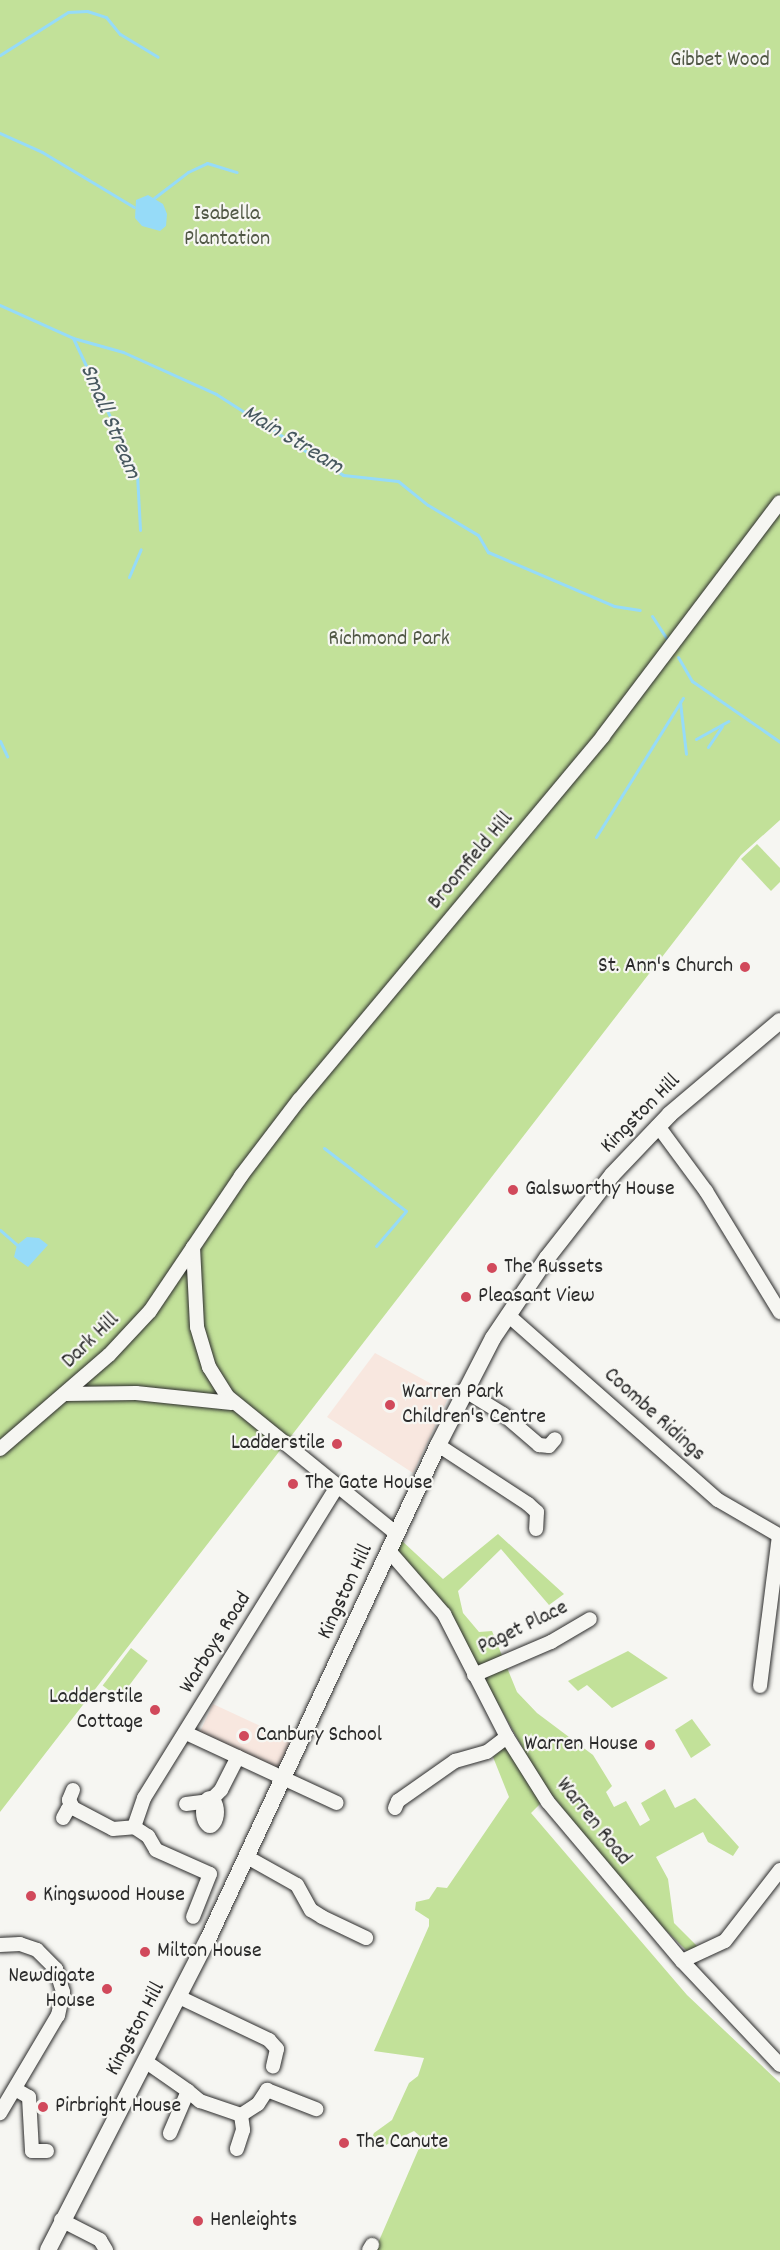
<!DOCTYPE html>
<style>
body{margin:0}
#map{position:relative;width:780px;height:2250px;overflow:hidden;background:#f6f6f2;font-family:Dekko,sans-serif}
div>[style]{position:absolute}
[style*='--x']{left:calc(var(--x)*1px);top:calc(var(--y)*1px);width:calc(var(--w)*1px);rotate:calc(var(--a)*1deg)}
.built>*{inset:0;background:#f8e7df;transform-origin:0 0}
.green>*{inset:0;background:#c2e199;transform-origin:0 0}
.water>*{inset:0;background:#96dbf8}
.stream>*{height:3px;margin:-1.5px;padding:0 1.5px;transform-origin:1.5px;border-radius:1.5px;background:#96dbf8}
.roads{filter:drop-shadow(0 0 2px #2b2b2b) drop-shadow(0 0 2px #2b2b2b)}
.minor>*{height:14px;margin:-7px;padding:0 7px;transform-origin:7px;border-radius:7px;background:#f6f6f2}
.minor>.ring{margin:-7px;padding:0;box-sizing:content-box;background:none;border:14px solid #f6f6f2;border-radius:50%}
.major>*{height:16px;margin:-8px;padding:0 8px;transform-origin:8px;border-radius:8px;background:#f6f6f2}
.dots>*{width:16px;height:16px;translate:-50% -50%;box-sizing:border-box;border:3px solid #f6f6f2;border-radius:50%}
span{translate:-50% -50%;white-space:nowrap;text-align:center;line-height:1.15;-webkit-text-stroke:4.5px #f6f6f2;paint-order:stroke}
.park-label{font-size:22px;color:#515846}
.street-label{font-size:22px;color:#2b2b2b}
.poi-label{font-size:22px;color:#2b2b2b}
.right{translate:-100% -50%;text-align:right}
.left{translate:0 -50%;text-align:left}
.water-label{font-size:24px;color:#46575e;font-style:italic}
</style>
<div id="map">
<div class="built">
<div style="clip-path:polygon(375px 1353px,450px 1394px,413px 1473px,327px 1417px)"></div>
<div style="left:213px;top:1704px;width:86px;height:31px;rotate:25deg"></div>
</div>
<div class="green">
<div style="clip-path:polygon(0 0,780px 0,780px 820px,741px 855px,0 1812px)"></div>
<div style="clip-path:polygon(757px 844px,780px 868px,780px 882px,771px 891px,741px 859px)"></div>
<div style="clip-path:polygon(498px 1534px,564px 1594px,549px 1605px,501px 1549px,458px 1591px,463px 1613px,479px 1632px,492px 1631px,517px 1692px,537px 1713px,593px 1755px,612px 1786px,606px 1792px,614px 1807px,626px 1801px,640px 1826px,650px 1820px,641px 1803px,665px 1789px,675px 1808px,695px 1798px,739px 1847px,733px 1856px,708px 1842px,703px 1832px,656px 1857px,668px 1879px,674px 1923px,701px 1950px,690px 1954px,646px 1911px,543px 1784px,447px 1613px,397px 1551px,401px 1540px,443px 1579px)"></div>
<div style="left:131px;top:1648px;width:21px;height:47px;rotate:37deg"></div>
<div style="clip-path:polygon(628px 1651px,668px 1678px,612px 1708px,587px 1685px,578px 1691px,568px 1681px)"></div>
<div style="clip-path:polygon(692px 1719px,711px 1745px,691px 1758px,675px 1730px)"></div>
<div style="clip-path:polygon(506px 1746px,541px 1803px,531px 1813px,687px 1995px,780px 2083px,780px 2250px,375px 2250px,423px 2139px,414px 2131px,378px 2149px,369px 2144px,374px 2133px,392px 2120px,409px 2083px,418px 2076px,424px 2058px,374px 2051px,429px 1926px,429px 1919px,415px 1910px,416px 1902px,429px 1899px,437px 1887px,447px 1888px,509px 1797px,493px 1757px)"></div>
</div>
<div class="water">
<div style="clip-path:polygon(148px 195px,163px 204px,167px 214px,166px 226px,160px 231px,142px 226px,135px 218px,136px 200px)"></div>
<div style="clip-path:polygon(27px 1237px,39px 1238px,48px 1245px,28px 1267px,14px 1257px,17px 1245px)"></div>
</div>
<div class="stream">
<div style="--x:0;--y:55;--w:80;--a:-32.3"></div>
<div style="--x:68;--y:12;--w:19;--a:-3"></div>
<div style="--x:87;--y:11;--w:20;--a:18"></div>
<div style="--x:106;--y:17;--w:22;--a:51"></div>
<div style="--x:120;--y:34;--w:44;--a:31.2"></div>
<div style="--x:0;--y:133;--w:46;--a:24.3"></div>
<div style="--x:42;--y:152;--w:107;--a:30.9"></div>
<div style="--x:154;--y:198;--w:43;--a:-37.4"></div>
<div style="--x:188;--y:172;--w:21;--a:-25"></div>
<div style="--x:207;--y:163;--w:31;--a:17"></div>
<div style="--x:0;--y:305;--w:80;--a:24.3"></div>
<div style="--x:73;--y:338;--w:52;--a:15.6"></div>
<div style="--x:123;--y:352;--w:102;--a:24.3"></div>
<div style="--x:216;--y:394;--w:151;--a:32.5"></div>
<div style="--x:343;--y:475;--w:55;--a:6.2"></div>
<div style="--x:398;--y:481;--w:38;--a:39"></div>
<div style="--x:428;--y:505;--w:58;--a:31"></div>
<div style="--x:478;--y:535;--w:20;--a:60"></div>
<div style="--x:488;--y:552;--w:137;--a:23.2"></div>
<div style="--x:614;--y:606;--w:26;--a:9"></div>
<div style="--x:73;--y:338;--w:150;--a:64.8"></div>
<div style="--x:137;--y:474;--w:56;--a:86.9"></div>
<div style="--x:129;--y:577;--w:30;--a:-67"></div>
<div style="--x:652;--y:616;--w:30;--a:57"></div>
<div style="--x:678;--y:657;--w:28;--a:60"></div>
<div style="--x:692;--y:681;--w:107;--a:34.7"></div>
<div style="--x:680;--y:702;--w:52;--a:83.4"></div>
<div style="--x:696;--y:739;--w:37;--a:-29"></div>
<div style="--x:0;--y:741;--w:17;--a:65"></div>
<div style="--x:708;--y:747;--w:25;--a:-56"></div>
<div style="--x:596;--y:837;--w:164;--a:-58"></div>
<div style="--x:324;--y:1148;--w:103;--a:37.5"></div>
<div style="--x:406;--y:1211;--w:46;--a:130.6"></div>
<div style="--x:0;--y:1230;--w:23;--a:41"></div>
</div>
<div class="roads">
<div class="minor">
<div style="--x:658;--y:1126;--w:81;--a:53.6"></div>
<div style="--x:706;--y:1191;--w:142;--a:58.6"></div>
<div style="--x:193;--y:1247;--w:80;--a:87.1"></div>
<div style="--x:197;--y:1327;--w:42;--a:73.3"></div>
<div style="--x:209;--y:1367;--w:34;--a:58"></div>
<div style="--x:227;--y:1396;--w:219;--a:39.1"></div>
<div style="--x:508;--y:1315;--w:280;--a:41.4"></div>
<div style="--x:718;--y:1500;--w:72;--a:30.1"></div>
<div style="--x:464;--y:1390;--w:46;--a:31.6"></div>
<div style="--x:503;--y:1414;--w:48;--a:40.7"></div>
<div style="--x:539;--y:1445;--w:10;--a:6"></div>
<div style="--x:549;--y:1446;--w:9;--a:-49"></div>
<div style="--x:65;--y:1394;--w:71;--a:-0.8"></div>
<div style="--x:136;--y:1393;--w:96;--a:6"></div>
<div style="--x:438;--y:1445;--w:108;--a:33.2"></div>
<div style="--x:528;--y:1504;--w:12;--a:42"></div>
<div style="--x:537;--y:1512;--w:17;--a:93"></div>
<div style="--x:0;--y:1449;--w:144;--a:-40.8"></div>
<div style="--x:109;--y:1355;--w:60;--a:-47"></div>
<div style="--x:150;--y:1311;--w:163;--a:-56"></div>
<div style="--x:241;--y:1176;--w:96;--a:-52.7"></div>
<div style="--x:299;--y:1100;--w:474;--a:-50.1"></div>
<div style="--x:603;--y:736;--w:293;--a:-52.9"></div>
<div style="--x:389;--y:1551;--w:84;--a:48.9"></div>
<div style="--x:444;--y:1614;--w:138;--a:62.9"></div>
<div style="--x:507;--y:1737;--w:77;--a:57.8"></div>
<div style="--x:548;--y:1802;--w:208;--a:49.9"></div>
<div style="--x:682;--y:1961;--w:143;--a:46.7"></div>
<div style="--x:474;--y:1675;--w:84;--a:-23.2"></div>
<div style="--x:551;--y:1642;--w:45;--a:-30.5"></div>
<div style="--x:760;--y:1686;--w:152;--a:-82.8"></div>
<div style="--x:186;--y:1733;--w:166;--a:24.9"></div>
<div style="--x:73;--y:1790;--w:11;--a:112"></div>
<div style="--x:69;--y:1800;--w:9;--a:63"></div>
<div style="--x:73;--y:1808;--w:45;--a:27.7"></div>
<div style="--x:113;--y:1829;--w:21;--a:-5"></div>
<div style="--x:134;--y:1827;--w:31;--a:-71"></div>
<div style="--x:144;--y:1798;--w:365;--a:-58.2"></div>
<div class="ring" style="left:202.5px;top:1797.5px;width:-5px;height:-5px"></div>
<div style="--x:211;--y:1800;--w:14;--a:-45"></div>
<div style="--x:221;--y:1790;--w:37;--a:-63"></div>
<div style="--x:186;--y:1804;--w:16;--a:-7"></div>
<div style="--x:395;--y:1808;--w:8;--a:-67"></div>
<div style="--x:398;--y:1801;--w:70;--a:-35.1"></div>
<div style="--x:455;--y:1761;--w:33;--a:-16"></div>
<div style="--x:487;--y:1752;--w:25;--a:-37"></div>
<div style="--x:63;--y:1818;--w:10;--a:-61"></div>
<div style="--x:68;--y:1809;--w:5;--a:-11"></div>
<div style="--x:134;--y:1827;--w:17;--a:33"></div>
<div style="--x:148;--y:1836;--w:16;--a:60"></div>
<div style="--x:156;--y:1850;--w:59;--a:24"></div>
<div style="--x:210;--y:1874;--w:46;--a:111.6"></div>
<div style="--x:247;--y:1857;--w:57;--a:29.2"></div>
<div style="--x:297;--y:1885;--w:29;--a:61"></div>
<div style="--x:311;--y:1910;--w:13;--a:32"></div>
<div style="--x:322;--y:1917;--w:49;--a:25.5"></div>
<div style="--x:0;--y:1945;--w:20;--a:-3"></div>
<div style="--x:20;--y:1944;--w:18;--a:19"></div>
<div style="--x:37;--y:1950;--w:27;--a:45"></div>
<div style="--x:56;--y:1969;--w:24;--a:73"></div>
<div style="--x:63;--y:1992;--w:24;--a:102"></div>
<div style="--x:58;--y:2015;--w:114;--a:120.6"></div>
<div style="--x:682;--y:1961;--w:47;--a:-24.9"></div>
<div style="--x:725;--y:1941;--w:90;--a:-52.2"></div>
<div style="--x:179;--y:1997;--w:100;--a:25.5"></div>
<div style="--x:269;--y:2040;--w:12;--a:48"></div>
<div style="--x:277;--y:2049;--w:18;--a:103"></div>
<div style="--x:145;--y:2061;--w:52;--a:34.9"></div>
<div style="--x:188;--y:2091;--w:46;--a:113.2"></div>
<div style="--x:15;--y:2089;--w:16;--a:30"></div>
<div style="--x:29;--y:2097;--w:54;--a:86.8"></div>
<div style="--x:32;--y:2151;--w:15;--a:0"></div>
<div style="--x:188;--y:2091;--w:16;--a:40"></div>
<div style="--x:200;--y:2101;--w:43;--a:18.9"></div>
<div style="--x:241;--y:2115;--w:15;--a:82"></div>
<div style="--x:243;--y:2130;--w:20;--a:108"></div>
<div style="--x:241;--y:2115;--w:20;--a:-33"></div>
<div style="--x:258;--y:2104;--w:17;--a:-57"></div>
<div style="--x:267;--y:2090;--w:53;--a:21.2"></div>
<div style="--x:61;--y:2220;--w:44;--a:27.1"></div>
<div style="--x:100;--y:2240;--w:12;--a:59"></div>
<div style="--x:369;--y:2250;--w:6;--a:-59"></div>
</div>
<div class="major">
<div style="--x:48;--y:2250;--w:350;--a:-62.8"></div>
<div style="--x:208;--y:1939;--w:545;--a:-65.03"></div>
<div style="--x:438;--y:1445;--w:120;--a:-62.8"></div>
<div style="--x:493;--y:1338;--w:97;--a:-56"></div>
<div style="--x:547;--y:1258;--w:105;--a:-51.9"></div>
<div style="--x:612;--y:1175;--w:84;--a:-46.4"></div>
<div style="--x:670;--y:1114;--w:144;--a:-40.2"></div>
</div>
</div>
<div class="dots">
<div style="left:745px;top:967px;background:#d1495b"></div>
<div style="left:513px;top:1190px;background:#d1495b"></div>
<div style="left:492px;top:1268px;background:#d1495b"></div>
<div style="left:466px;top:1297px;background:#d1495b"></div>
<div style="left:390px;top:1405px;background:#d1495b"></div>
<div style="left:337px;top:1444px;background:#d1495b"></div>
<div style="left:293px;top:1484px;background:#d1495b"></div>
<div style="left:155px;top:1710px;background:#d1495b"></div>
<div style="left:244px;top:1736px;background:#d1495b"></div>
<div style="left:650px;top:1745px;background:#d1495b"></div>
<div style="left:31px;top:1896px;background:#d1495b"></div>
<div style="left:145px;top:1952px;background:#d1495b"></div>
<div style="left:107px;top:1989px;background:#d1495b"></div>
<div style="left:43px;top:2107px;background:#d1495b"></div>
<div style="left:344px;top:2143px;background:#d1495b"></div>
<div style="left:198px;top:2221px;background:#d1495b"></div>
</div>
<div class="park-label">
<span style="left:720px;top:61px">Gibbet Wood</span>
<span style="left:227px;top:227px">Isabella<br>Plantation</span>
<span style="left:389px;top:640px">Richmond Park</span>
</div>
<div class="street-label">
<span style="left:471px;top:861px;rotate:-50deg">Broomfield Hill</span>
<span style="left:641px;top:1114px;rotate:-45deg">Kingston Hill</span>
<span style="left:91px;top:1341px;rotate:-44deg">Dark Hill</span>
<span style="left:654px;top:1415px;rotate:42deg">Coombe Ridings</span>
<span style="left:346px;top:1592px;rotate:-65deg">Kingston Hill</span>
<span style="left:523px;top:1628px;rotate:-26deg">Paget Place</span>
<span style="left:216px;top:1643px;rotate:-58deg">Warboys Road</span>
<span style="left:593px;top:1822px;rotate:51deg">Warren Road</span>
<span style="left:136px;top:2029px;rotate:-62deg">Kingston Hill</span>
</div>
<div class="poi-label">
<span class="right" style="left:733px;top:967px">St. Ann's Church</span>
<span class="left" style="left:525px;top:1190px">Galsworthy House</span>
<span class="left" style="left:504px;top:1268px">The Russets</span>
<span class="left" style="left:478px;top:1297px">Pleasant View</span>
<span class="left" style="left:402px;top:1405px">Warren Park<br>Children's Centre</span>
<span class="right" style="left:325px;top:1444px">Ladderstile</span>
<span class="left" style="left:305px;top:1484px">The Gate House</span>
<span class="right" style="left:143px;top:1710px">Ladderstile<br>Cottage</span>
<span class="left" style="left:256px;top:1736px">Canbury School</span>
<span class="right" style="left:638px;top:1745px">Warren House</span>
<span class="left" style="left:43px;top:1896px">Kingswood House</span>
<span class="left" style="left:157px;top:1952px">Milton House</span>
<span class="right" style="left:95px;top:1989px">Newdigate<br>House</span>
<span class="left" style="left:55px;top:2107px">Pirbright House</span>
<span class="left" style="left:356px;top:2143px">The Canute</span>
<span class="left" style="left:210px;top:2221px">Henleights</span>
</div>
<div class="water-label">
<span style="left:109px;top:422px;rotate:67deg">Small Stream</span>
<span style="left:292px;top:441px;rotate:31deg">Main Stream</span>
</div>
</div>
